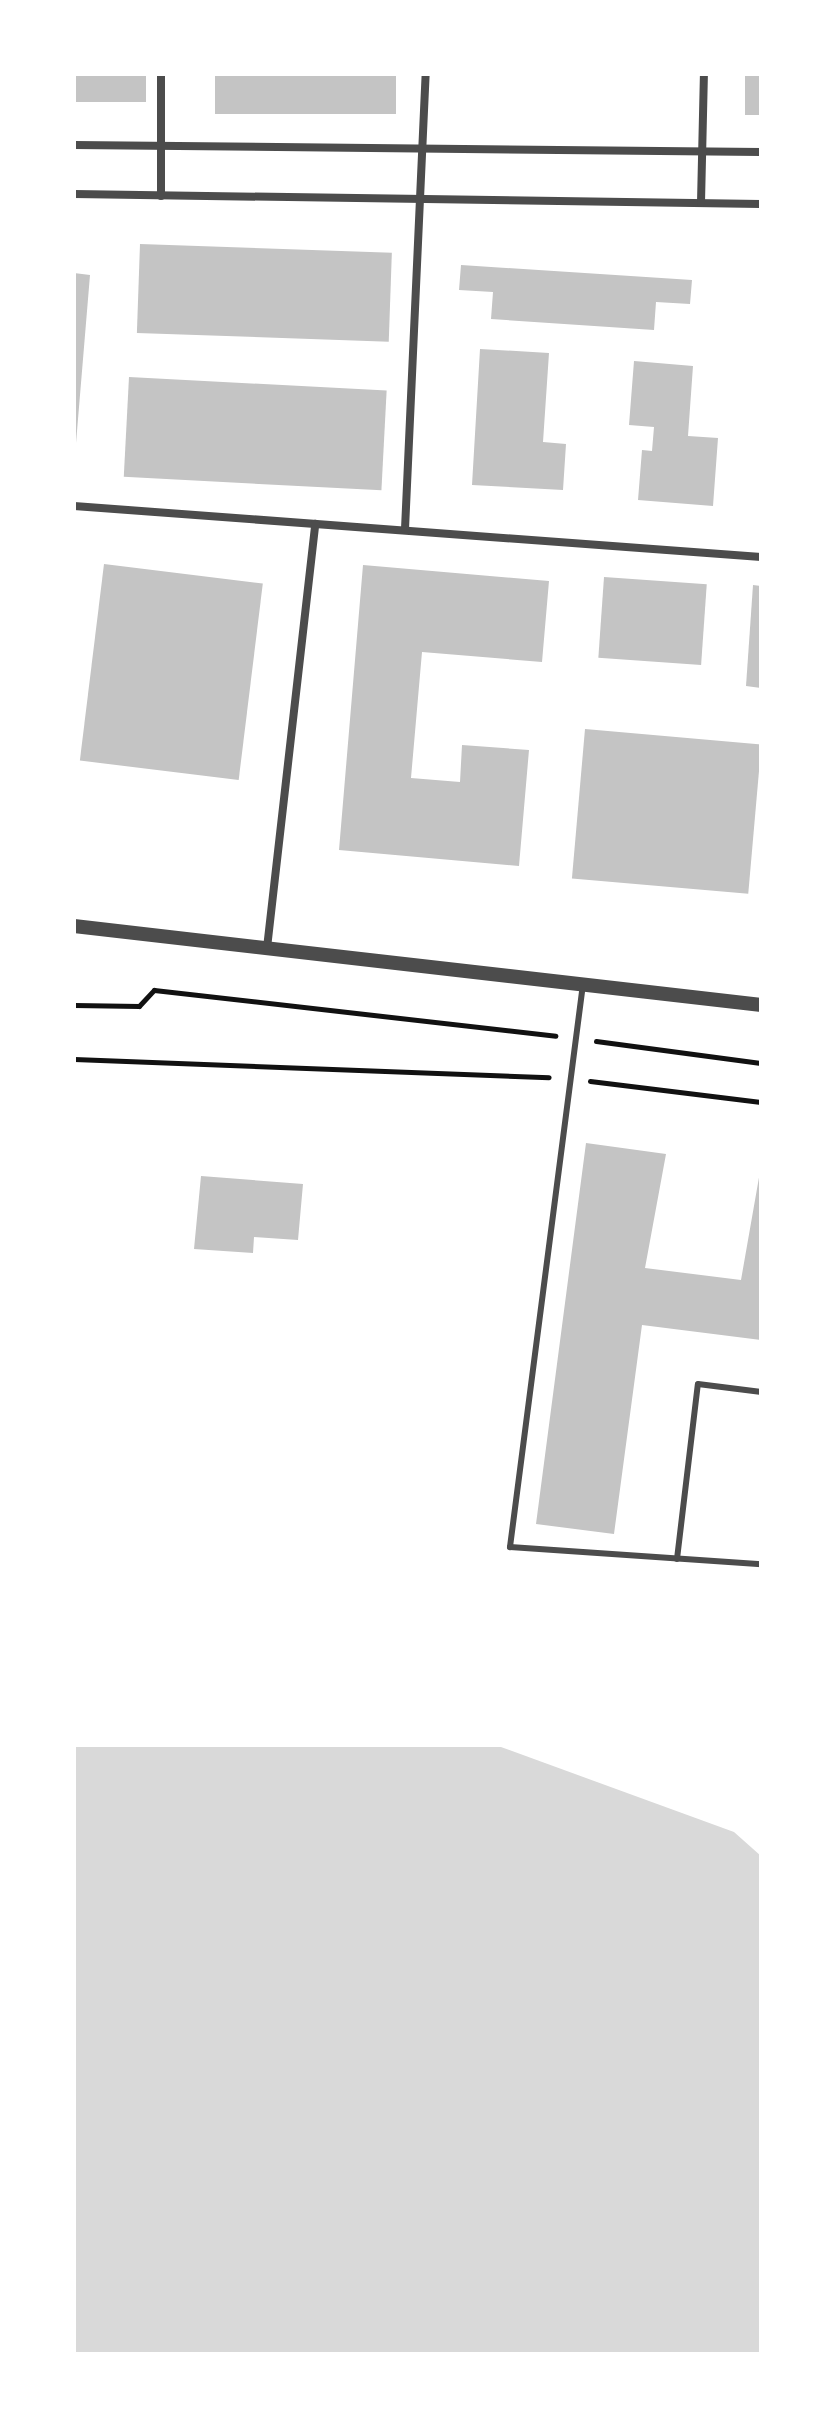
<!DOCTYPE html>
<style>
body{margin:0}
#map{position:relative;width:835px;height:2428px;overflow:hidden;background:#fff;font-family:"Work Sans",sans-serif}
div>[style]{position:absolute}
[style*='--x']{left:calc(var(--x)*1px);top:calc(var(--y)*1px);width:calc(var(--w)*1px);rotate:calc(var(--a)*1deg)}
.water>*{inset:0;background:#d9d9d9}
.building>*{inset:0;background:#c4c4c4;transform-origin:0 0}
.path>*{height:5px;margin:-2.5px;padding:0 2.5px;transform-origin:2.5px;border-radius:2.5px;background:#111}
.service>*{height:6px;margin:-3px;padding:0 3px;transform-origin:3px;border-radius:3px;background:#4c4c4c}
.minor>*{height:8px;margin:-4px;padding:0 4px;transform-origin:4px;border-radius:4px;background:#4c4c4c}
.tertiary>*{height:14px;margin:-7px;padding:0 7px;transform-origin:7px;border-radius:7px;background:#4c4c4c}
span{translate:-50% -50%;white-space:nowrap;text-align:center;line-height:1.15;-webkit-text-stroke:6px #fff;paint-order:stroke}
.frame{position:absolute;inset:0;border:76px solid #fff;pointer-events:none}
</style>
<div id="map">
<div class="water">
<div style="clip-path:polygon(74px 1747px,501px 1747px,734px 1832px,761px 1856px,761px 2354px,74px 2354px)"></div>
</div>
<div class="building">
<div style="left:74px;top:74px;width:72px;height:28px"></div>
<div style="left:215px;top:74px;width:181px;height:40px"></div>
<div style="left:745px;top:74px;width:16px;height:41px"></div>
<div style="left:140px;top:244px;width:252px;height:89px;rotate:2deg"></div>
<div style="clip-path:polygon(461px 265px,692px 280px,690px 304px,656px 302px,654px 330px,491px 319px,493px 292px,459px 290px)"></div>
<div style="clip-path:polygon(74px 273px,90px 275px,76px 443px,74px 443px)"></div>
<div style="clip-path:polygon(480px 349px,549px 353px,543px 442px,566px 444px,563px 490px,472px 485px)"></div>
<div style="clip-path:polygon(634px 361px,693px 366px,688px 436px,718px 438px,713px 506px,638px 500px,642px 450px,652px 451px,654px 427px,629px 425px)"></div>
<div style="left:129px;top:377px;width:258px;height:100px;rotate:3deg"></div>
<div style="left:104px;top:564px;width:160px;height:198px;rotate:7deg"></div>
<div style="clip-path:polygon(363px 565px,549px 581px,542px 662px,422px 652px,411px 778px,460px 782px,462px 745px,529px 750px,519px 866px,339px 850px)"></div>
<div style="left:604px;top:577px;width:103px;height:81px;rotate:4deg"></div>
<div style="clip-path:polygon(753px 585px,761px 586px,761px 688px,746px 686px)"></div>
<div style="left:585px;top:729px;width:177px;height:150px;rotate:5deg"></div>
<div style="clip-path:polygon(586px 1143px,666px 1154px,645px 1268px,741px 1280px,761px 1166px,761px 1340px,642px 1325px,614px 1534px,536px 1524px)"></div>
<div style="clip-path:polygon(201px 1176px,303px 1184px,298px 1240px,254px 1237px,253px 1253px,194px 1249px)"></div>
</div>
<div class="path">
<div style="--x:74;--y:1005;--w:65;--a:0.9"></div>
<div style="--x:139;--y:1006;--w:22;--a:-47"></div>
<div style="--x:154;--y:990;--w:404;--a:6.5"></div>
<div style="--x:596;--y:1041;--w:166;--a:7.6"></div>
<div style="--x:74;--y:1059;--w:475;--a:2.2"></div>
<div style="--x:590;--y:1081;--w:172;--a:7"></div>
</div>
<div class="service">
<div style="--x:583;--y:984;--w:568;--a:97.39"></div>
<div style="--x:510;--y:1547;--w:252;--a:3.9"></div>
<div style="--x:677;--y:1559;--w:176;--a:-83.2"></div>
<div style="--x:698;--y:1384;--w:64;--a:7.2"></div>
</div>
<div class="minor">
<div style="--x:74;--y:145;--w:687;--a:0.58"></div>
<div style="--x:74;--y:194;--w:687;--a:0.83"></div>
<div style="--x:161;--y:196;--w:122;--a:-90"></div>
<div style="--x:701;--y:203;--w:129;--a:-88.7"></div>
<div style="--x:74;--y:506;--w:689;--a:4.25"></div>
<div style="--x:405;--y:529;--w:455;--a:-87.4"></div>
<div style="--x:267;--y:948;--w:427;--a:-83.5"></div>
</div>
<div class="tertiary">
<div style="--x:74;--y:926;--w:692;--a:6.56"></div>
</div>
<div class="frame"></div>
</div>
